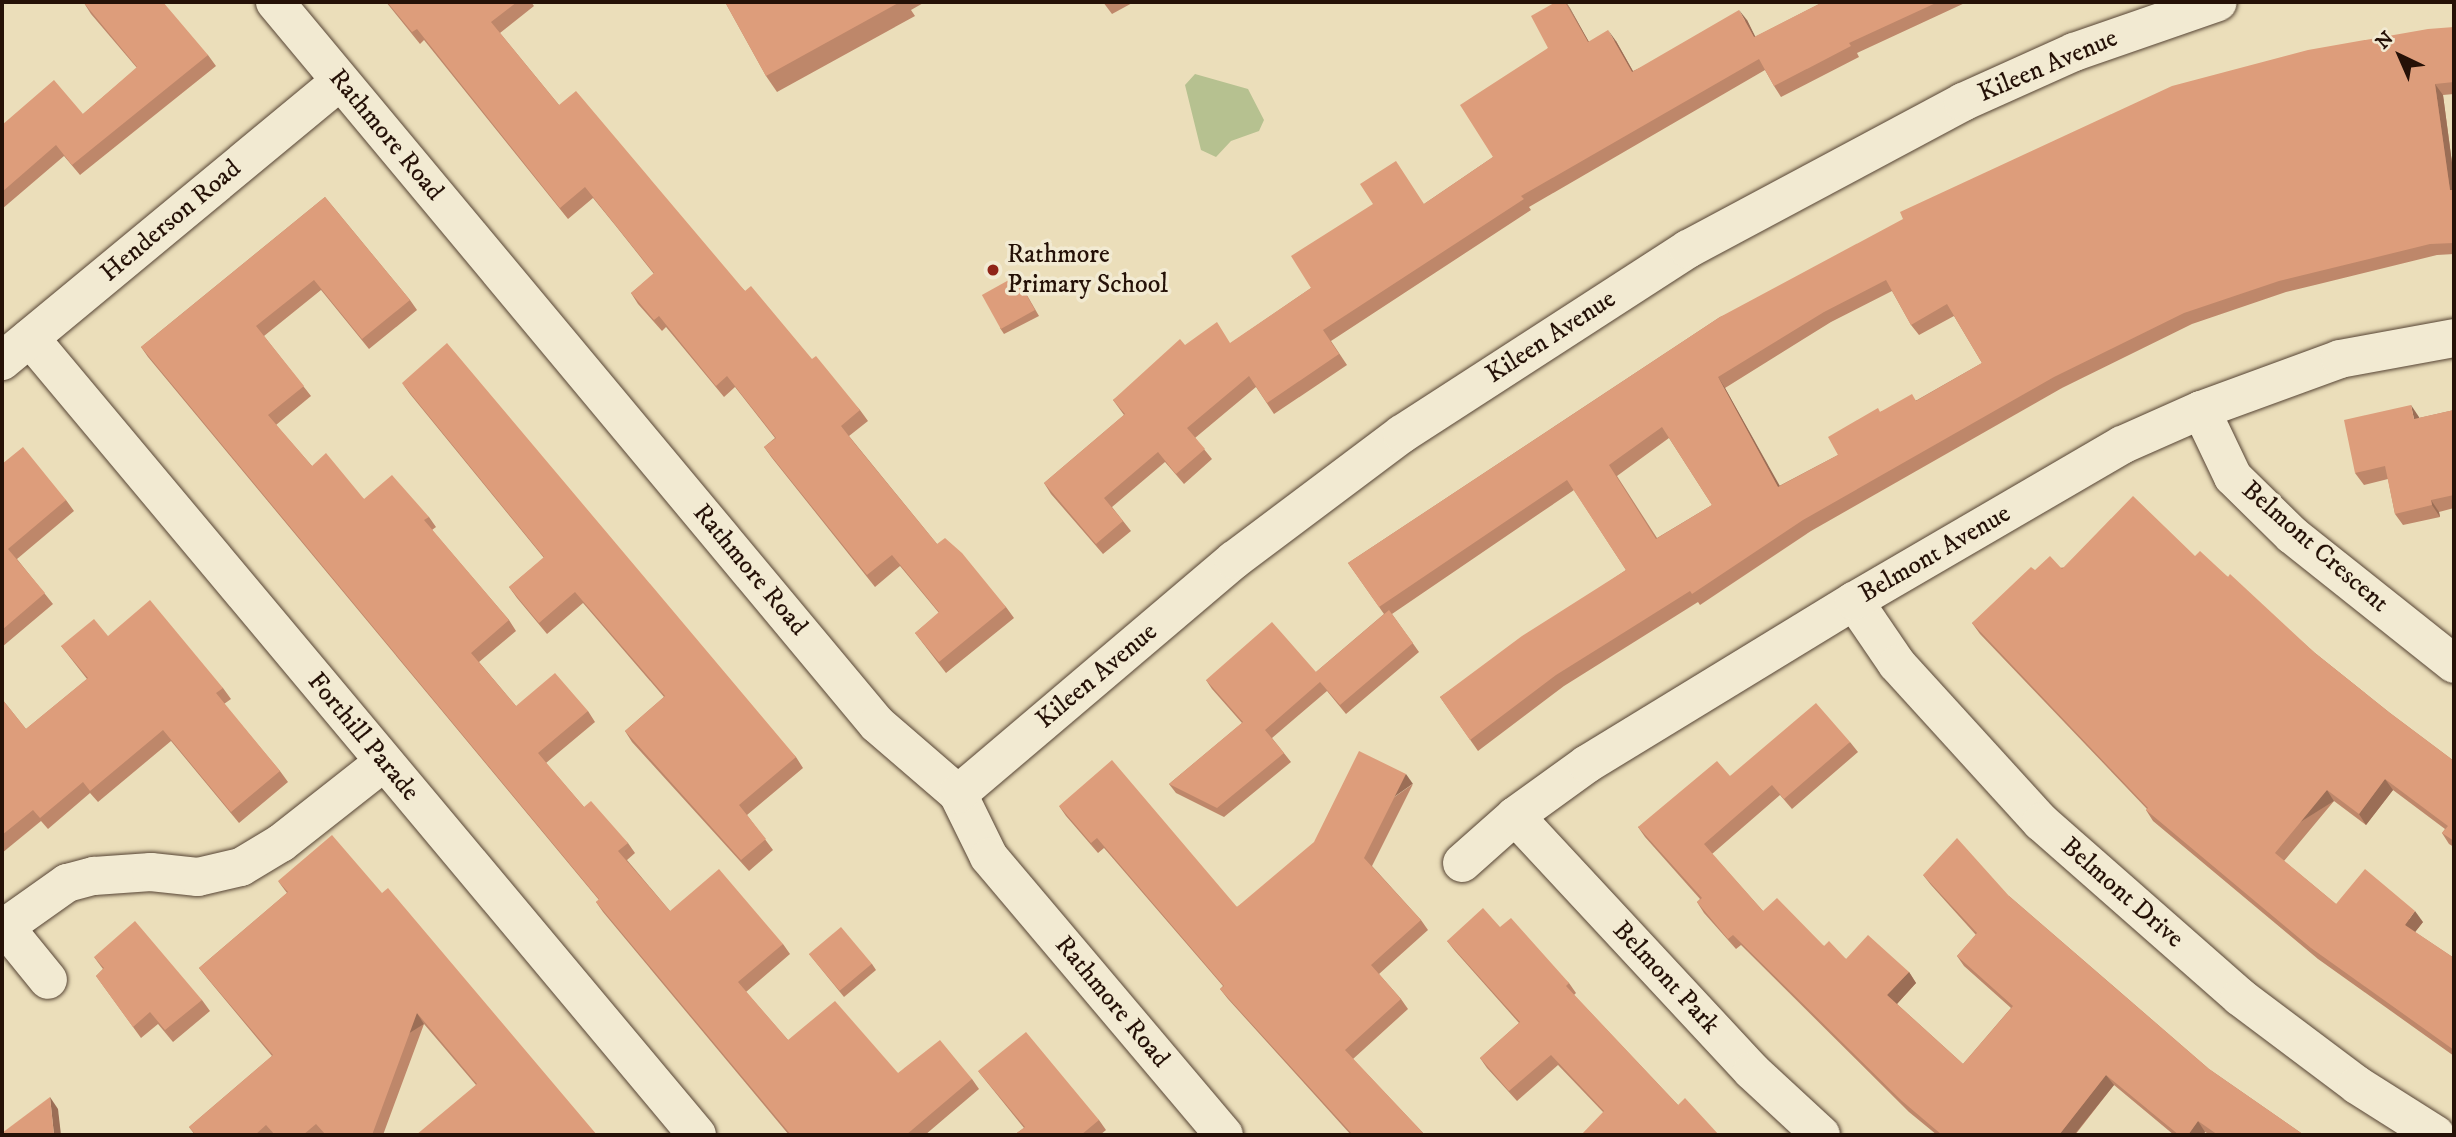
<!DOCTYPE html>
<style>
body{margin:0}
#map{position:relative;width:2456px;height:1137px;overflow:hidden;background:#ebdeba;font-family:"IM FELL DW Pica",serif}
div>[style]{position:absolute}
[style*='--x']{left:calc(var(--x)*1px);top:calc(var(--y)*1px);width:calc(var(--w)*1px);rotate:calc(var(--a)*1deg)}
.green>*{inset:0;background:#b6c190}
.roads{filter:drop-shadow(0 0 2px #564434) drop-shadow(0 0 2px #564434)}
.minor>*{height:38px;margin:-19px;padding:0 19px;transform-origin:19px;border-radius:19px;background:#f2ead2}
.wall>*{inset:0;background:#be876a}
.shaded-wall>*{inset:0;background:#9b6e56;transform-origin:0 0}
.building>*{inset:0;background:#dd9d7b;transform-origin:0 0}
.dots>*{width:19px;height:19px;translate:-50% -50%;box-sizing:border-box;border:4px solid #f2ead2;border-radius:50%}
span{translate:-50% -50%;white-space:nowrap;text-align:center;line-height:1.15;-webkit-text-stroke:7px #f2ead2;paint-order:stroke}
.street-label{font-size:26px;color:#251107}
.poi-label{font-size:26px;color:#251107}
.left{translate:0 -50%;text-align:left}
.frame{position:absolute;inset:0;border:4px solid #251107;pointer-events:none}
.north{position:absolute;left:2365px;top:21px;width:70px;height:70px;-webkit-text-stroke:5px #f2ead2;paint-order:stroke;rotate:316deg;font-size:19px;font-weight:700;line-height:28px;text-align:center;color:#251107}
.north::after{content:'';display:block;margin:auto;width:24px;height:32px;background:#251107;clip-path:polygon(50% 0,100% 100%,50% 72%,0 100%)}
</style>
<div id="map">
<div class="green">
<div style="clip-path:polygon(1195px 74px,1248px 89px,1264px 120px,1259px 131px,1231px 141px,1216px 157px,1201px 150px,1185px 85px)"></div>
</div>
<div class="roads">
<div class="minor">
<div style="--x:275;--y:2;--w:940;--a:50.18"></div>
<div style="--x:877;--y:724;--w:107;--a:40.8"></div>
<div style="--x:958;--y:794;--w:70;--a:63.8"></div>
<div style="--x:989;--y:857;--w:364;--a:49.8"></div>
<div style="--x:30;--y:338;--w:1039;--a:50.07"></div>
<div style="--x:2;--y:361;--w:439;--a:-39.6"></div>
<div style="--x:2201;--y:410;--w:74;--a:64.5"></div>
<div style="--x:2233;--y:477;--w:83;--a:44.5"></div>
<div style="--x:2292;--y:535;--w:207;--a:38.5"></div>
<div style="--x:1854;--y:601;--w:76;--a:55.7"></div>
<div style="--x:1897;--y:664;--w:214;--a:47.7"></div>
<div style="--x:2041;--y:822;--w:265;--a:41.3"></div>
<div style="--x:2240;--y:997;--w:146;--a:36.9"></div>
<div style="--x:2357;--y:1085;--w:93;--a:32.3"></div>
<div style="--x:958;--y:794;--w:362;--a:-40.3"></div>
<div style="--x:1234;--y:560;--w:210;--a:-36.9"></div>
<div style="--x:1402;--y:434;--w:341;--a:-32.9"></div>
<div style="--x:1688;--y:249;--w:312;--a:-28.1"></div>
<div style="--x:1963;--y:102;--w:122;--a:-24.2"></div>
<div style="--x:2074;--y:52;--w:152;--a:-19.1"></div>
<div style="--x:1515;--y:816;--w:348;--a:47.1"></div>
<div style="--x:1752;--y:1071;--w:94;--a:42.8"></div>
<div style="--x:1462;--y:863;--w:71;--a:-41.6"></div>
<div style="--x:1515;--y:816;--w:89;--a:-35.8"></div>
<div style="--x:1587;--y:764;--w:313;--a:-31.4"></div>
<div style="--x:1854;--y:601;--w:310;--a:-30.2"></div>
<div style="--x:2122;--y:445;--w:86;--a:-23.9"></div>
<div style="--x:2201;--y:410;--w:148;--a:-20.1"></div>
<div style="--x:2340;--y:359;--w:116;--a:-10.4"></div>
<div style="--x:5;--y:927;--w:68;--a:50.9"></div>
<div style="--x:2;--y:929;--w:80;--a:-35.3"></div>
<div style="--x:67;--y:883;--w:28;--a:-15"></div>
<div style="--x:94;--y:876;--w:57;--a:-4"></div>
<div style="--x:151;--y:872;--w:47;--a:6.1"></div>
<div style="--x:198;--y:877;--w:44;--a:-13.1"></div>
<div style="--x:241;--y:867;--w:47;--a:-31"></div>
<div style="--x:281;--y:843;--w:131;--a:-38.2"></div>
</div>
</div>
<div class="wall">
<div style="clip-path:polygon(386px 2px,531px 2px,534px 6px,500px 33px,559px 105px,745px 291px,860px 410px,868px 421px,849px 436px,937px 544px,1006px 607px,1014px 618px,946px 673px,915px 633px,939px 613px,900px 566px,875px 587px,772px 458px,764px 447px,775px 438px,735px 387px,724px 397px,666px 327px,662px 331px,638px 304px,631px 293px,654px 274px,615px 225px,593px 198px,568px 219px,424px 40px,420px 44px)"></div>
<div style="clip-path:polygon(725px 2px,925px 2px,911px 10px,915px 16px,777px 92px,766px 76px)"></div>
<div style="clip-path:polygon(1103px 2px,1134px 2px,1112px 14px)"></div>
<div style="clip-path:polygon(1566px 2px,1589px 42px,1616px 41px,1633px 71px,1747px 20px,1755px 37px,1823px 2px,1967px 2px,1857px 53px,1859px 57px,1781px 97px,1774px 86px,1765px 70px,1529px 207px,1531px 210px,1331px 341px,1347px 365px,1274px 414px,1256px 387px,1195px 438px,1212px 459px,1184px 484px,1165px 462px,1112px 507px,1131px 531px,1103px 554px,1051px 494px,1044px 483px,1124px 415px,1113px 400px,1185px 345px,1231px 343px,1311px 288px,1424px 204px,1493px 157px,1548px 48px)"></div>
<div style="clip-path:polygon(84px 3px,208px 55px,216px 66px,80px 175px,64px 156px,2px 209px,2px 125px,83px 114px,137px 68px,91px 14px)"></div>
<div style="clip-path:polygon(evenodd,2454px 27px,2454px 94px,2443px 95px,2454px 178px,2454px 254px,2437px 255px,2286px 292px,2192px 324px,2062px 388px,1811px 531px,1700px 605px,1698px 602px,1564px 686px,1478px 751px,1440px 697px,1626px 570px,1574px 490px,1392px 614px,1419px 652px,1346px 714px,1327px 691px,1272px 738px,1291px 762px,1224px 817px,1176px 793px,1169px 784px,1242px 723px,1212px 689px,1206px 680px,1316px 672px,1384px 614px,1348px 563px,1720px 317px,2454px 27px,1892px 291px,1911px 325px,1919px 335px,1954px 316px,1982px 363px,1917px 400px,1880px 412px,1838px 455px,1779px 486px,1725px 388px,1831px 322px,1892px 291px,2454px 27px,1669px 438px,1712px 505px,1657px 538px,1617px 476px,1669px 438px)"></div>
<div style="clip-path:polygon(325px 197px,410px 300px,417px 310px,369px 349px,321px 290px,264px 336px,311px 396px,276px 425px,312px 466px,364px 499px,429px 517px,436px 527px,432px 530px,509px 620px,516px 631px,479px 662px,516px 706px,588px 711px,595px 722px,546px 763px,584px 807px,628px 843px,635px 853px,627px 860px,670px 911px,783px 944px,790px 954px,746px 992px,788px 1040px,898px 1073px,972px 1079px,979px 1089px,925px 1135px,789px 1135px,603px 912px,596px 902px,599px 900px,148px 357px,141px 347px)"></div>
<div style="clip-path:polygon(1016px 276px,1039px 316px,1004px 334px,1000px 328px)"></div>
<div style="clip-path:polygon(402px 383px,796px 757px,803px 768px,747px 815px,773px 850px,749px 871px,632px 742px,625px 731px,664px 697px,583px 603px,547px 634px,517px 598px,509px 587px,544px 558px,410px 394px)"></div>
<div style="clip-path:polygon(2454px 410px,2454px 508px,2439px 512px,2440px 517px,2403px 525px,2395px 514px,2388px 479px,2364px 485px,2355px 473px,2419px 417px,2419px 418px)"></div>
<div style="clip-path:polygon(2px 464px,66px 500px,74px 511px,17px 559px,53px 604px,2px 647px)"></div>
<div style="clip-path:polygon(2195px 556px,2228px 577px,2315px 653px,2390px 713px,2454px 761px,2454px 847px,2449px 844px,2442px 833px,2445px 829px,2393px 790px,2366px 825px,2334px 801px,2284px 861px,2336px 904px,2423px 922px,2415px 932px,2454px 958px,2454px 1056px,2318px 959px,2153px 821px,2146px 810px,2147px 809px,1980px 634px,1972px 623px,2035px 570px)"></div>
<div style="clip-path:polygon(108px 636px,223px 688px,231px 699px,224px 704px,280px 771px,288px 782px,239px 823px,171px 741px,98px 802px,90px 793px,48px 829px,41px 821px,2px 853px,2px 699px,26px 729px,87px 679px,61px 646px)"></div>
<div style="clip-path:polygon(1850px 742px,1858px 752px,1792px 809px,1780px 795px,1712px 854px,1763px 911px,1824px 946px,1846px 959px,1909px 972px,1916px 983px,1897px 1004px,1963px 1064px,2011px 1008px,1964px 966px,1957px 956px,1976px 935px,1931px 885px,1923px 875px,2009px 896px,2209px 1069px,2304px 1135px,2211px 1135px,2205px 1132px,2203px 1135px,2174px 1135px,2114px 1085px,2075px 1135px,1937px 1135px,1909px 1112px,1741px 945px,1736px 949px,1704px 913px,1697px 902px,1700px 899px,1645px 837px,1638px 827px,1730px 776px)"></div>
<div style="clip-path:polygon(1413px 784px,1372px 866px,1421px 920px,1428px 930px,1379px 974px,1401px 999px,1408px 1009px,1353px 1059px,1425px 1135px,1351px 1135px,1228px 999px,1220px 989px,1223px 986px,1104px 848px,1098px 853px,1066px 816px,1059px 806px,1237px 907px)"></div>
<div style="clip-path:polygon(278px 881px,597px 1135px,476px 1085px,424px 1024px,383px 1135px,324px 1135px,323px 1134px,322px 1135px,195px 1135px,189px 1127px,272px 1056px,207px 978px,199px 968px,287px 893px)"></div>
<div style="clip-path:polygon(1500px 927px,1569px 983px,1576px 993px,1574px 995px,1678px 1105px,1719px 1135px,1603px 1112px,1558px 1065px,1517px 1101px,1487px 1068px,1480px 1058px,1519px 1023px,1455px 951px,1447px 941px)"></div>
<div style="clip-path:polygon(809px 954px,872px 964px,876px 970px,844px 997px)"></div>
<div style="clip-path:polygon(94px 957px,202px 1000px,210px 1011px,173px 1042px,158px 1024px,141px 1038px,96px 976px,103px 969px)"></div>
<div style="clip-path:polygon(978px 1071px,1099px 1120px,1106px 1130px,1100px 1135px,1014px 1135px,1024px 1128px,986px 1081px)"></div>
</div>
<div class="shaded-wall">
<div style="clip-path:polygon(1566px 2px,1570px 8px,1595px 53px,1588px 42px)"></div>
<div style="clip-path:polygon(1739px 10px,1747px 20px,1761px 48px,1754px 37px)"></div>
<div style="clip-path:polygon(1608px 30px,1616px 41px,1639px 82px,1632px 72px)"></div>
<div style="clip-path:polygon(2435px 84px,2443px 95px,2454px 178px,2454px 197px,2450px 190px)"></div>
<div style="clip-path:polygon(1718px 377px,1725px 388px,1786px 497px,1778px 487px)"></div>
<div style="clip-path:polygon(2411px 405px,2419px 417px,2422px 431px,2414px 419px)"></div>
<div style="clip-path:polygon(2431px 500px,2439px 512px,2440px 517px,2432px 505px)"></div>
<div style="left:1406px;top:774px;width:12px;height:94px;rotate:55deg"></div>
<div style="clip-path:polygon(2385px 779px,2393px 790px,2366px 825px,2359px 814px)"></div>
<div style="left:2327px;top:790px;width:13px;height:82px;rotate:58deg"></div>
<div style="clip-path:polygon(2415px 911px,2423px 922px,2412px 936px,2405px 925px)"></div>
<div style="clip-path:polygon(1909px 972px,1916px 983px,1895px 1006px,1887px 995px)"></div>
<div style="left:417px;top:1013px;width:13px;height:130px;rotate:58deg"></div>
<div style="clip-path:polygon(2106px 1075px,2114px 1085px,2074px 1135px,2059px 1135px)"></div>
<div style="clip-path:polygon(50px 1097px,58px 1109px,61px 1135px,54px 1135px)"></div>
<div style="clip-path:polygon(2198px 1121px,2205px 1132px,2203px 1135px,2188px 1135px)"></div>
</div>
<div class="building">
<div style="clip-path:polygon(85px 2px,163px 2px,208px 55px,72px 165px,56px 145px,2px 192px,2px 125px,54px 80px,83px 114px,137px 67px,84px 3px)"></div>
<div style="clip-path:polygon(387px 2px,517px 2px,491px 22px,559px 105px,576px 91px,745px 291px,751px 286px,812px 359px,816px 356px,860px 410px,841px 426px,855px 444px,937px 544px,945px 538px,962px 553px,1006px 607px,939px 662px,915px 633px,939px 612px,892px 555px,867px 575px,764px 447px,776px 438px,727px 376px,716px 386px,659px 316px,654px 320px,631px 293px,654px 273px,585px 187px,560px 208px,417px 29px,412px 32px)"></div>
<div style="clip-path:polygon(725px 2px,900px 2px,766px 76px)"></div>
<div style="clip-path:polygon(1556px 2px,1565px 2px,1588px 42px,1608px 30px,1632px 72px,1739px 10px,1754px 37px,1823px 2px,1938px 2px,1849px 43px,1851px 46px,1774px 86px,1759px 59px,1521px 196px,1524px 199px,1323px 330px,1339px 354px,1267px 403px,1249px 376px,1187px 428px,1205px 449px,1176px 474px,1158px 452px,1104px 498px,1123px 521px,1096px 544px,1044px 483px,1125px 414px,1113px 400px,1180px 339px,1185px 345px,1217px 322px,1230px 343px,1311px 288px,1291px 256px,1373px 204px,1360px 184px,1396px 161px,1424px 204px,1493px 157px,1460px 105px,1548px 48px,1531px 16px)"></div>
<div style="clip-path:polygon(evenodd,2454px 27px,2454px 82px,2435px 84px,2450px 190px,2454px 190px,2454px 243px,2430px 244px,2279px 281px,2184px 313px,2054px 377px,1803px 520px,1692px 594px,1690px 591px,1556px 675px,1470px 740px,1440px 697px,1522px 636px,1626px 570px,1567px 480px,1379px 607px,1348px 563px,1720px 317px,1903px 219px,1900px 212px,2172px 86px,2308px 50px,2428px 29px,2454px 27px,1886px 280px,1911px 325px,1947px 304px,1982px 363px,1916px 401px,1912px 394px,1880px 412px,1878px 408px,1828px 437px,1838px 455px,1778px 487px,1718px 377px,1824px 312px,1886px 280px,2454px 27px,1662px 427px,1712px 505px,1656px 539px,1609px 465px,1662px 427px)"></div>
<div style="clip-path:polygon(325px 197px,410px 300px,362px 339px,314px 280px,256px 326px,304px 386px,268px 415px,312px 466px,326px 453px,364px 499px,392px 475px,429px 517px,424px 520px,509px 620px,471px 653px,516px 706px,555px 673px,588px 711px,538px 753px,584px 807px,591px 801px,628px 843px,618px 851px,670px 911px,719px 869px,783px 944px,738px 982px,788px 1040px,835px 1001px,898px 1073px,940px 1040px,972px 1079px,906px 1135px,791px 1135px,596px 902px,599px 899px,141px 347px)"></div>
<div style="left:1016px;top:276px;width:39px;height:39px;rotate:61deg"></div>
<div style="clip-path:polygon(447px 343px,796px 757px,739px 805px,766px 839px,741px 860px,625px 731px,665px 696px,575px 592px,539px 623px,509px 587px,544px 557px,402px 383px)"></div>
<div style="clip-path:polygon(2411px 405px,2414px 419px,2454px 410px,2454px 495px,2431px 500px,2432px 505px,2395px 514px,2385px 466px,2355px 473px,2344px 420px)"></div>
<div style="clip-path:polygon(23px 447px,66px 500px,8px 549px,45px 593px,2px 630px,2px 464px)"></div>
<div style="clip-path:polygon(2133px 496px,2195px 556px,2200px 551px,2228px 577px,2230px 574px,2315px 653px,2390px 713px,2454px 761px,2454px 841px,2442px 833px,2448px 826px,2385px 779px,2359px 814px,2327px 790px,2275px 853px,2336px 904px,2365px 869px,2415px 911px,2405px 925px,2454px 958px,2454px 1050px,2311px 948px,2146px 810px,2148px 808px,1972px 623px,2031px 567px,2035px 570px,2050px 556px,2062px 569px)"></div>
<div style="clip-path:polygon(150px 600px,223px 688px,216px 693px,280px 771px,231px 812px,163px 730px,90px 791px,83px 782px,40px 818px,33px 810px,2px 835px,2px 699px,26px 729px,88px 678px,61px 646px,94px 619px,108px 636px)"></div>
<div style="clip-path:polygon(1389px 610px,1413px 643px,1340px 705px,1320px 682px,1265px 730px,1284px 753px,1217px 808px,1169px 784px,1243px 722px,1206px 680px,1272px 622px,1316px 672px)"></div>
<div style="clip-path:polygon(1816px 703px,1850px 742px,1784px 799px,1772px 785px,1704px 844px,1763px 911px,1777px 898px,1824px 946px,1829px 941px,1846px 959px,1868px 935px,1909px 972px,1887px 995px,1963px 1064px,2013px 1006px,1957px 956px,1977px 933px,1923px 875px,1957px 838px,2009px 896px,2209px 1069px,2304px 1135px,2218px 1135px,2198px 1121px,2188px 1135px,2179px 1135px,2106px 1075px,2059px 1135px,1942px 1135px,1902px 1101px,1733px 935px,1728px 939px,1697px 902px,1702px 898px,1638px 827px,1717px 761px,1730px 776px)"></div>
<div style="clip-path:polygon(1359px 751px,1406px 774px,1364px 858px,1421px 920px,1371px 965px,1401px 999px,1345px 1050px,1425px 1135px,1353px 1135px,1220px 989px,1224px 986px,1097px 838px,1091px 843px,1059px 806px,1112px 760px,1237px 907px,1314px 842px)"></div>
<div style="clip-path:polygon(332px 835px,382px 893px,388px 888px,597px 1135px,416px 1135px,477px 1084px,417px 1013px,372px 1135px,326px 1135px,316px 1124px,303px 1135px,275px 1135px,266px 1125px,255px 1135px,196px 1135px,189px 1127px,273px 1055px,199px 968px,288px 892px,278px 881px)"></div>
<div style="clip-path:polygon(1483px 908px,1500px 927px,1511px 918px,1569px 983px,1566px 986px,1678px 1105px,1685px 1098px,1719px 1135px,1581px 1135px,1604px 1111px,1551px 1055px,1509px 1091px,1480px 1058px,1520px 1022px,1447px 941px)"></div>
<div style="clip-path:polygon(135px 921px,202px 1000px,165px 1030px,150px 1012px,133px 1027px,96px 976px,104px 968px,94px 957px)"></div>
<div style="left:841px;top:927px;width:48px;height:42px;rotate:50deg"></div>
<div style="clip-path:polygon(1026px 1032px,1099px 1120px,1081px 1135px,1014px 1135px,1025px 1127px,978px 1071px)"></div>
<div style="clip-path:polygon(50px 1097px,54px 1135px,2px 1135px,2px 1133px)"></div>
</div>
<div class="dots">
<div style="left:993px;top:270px;background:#8f2418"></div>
</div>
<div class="street-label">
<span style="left:2048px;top:66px;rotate:-23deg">Kileen Avenue</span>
<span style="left:386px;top:135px;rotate:50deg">Rathmore Road</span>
<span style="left:171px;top:221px;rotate:-40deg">Henderson Road</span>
<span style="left:1551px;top:337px;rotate:-33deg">Kileen Avenue</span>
<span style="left:2315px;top:547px;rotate:41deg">Belmont Crescent</span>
<span style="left:1935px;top:554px;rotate:-30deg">Belmont Avenue</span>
<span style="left:750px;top:570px;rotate:50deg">Rathmore Road</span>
<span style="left:1097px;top:676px;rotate:-40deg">Kileen Avenue</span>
<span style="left:363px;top:737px;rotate:50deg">Forthill Parade</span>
<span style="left:2122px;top:893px;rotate:41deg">Belmont Drive</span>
<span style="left:1666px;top:978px;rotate:47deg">Belmont Park</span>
<span style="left:1112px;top:1002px;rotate:50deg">Rathmore Road</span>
</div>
<div class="poi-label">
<span class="left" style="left:1007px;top:270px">Rathmore<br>Primary School</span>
</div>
<div class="frame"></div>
<div class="north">N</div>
</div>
